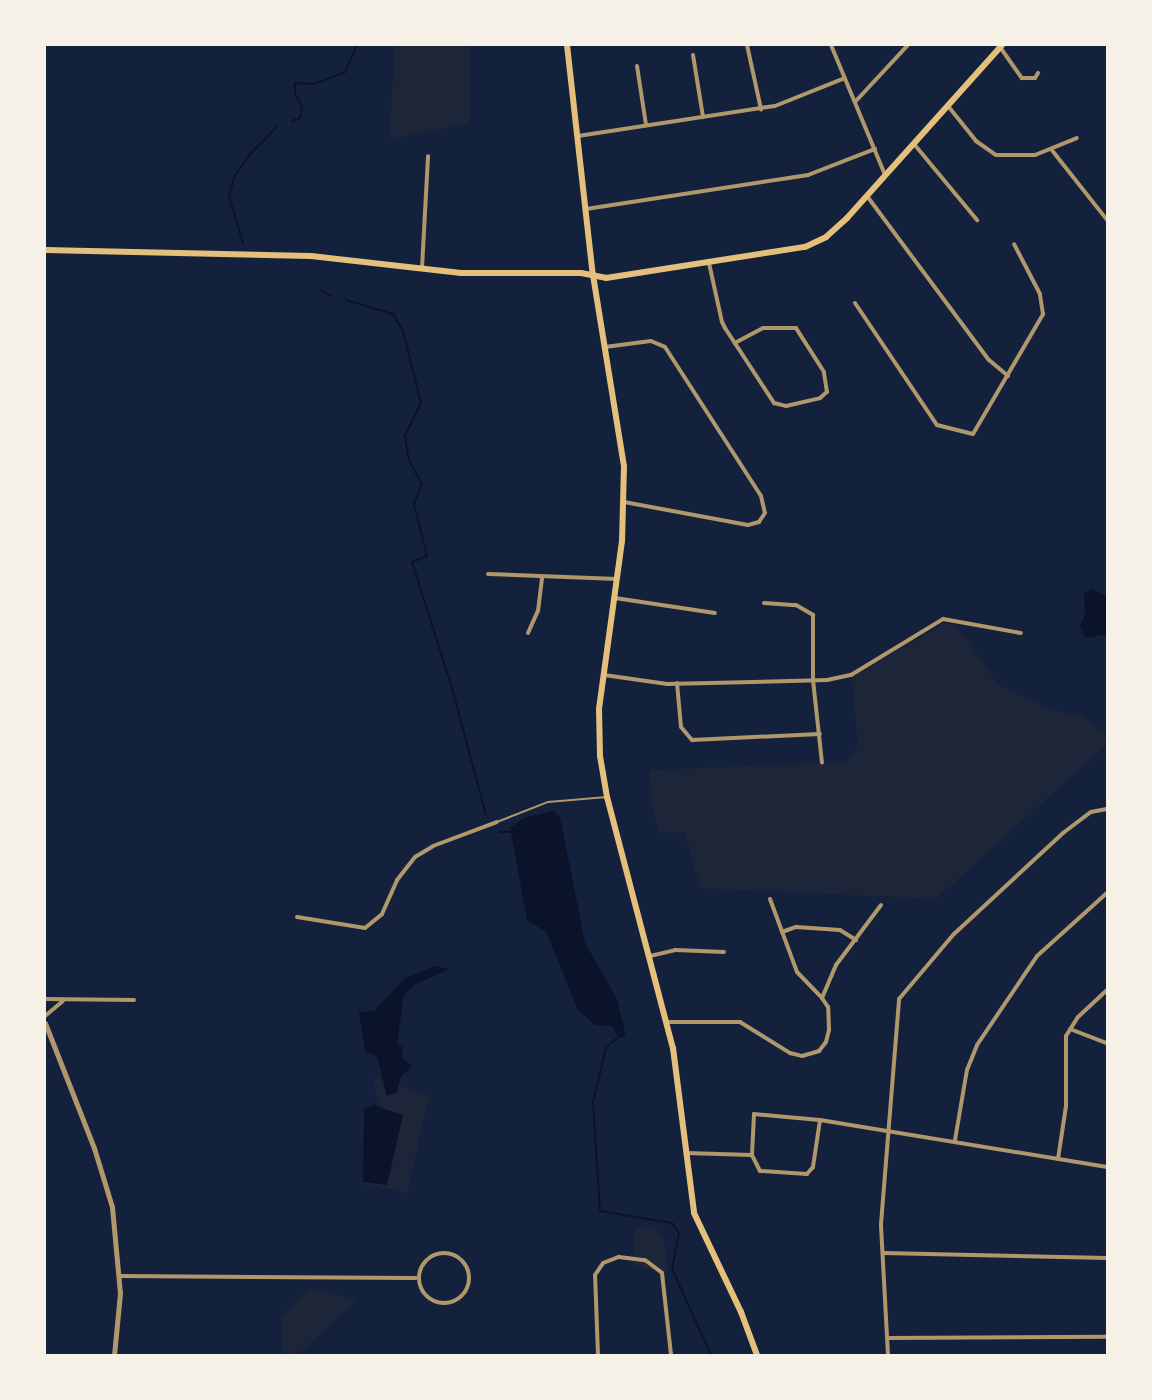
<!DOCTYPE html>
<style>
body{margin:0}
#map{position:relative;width:1152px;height:1400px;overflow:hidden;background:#14213d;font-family:Literata,serif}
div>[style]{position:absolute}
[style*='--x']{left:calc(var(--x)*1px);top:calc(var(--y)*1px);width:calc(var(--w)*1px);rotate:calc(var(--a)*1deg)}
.green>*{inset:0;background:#1d2539}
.water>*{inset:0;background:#0b132b}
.stream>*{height:2px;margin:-1px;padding:0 1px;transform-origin:1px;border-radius:1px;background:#0b132b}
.service>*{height:2px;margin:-1px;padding:0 1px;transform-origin:1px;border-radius:1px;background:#b1986c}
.minor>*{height:4px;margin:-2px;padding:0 2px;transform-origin:2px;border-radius:2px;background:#b1986c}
.minor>.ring{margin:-2px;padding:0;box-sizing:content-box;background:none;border:4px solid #b1986c;border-radius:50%}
.tertiary>*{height:5px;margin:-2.5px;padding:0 2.5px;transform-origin:2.5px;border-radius:2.5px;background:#b1986c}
.secondary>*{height:6px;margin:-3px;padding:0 3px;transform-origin:3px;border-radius:3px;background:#e5c07b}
.primary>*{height:6px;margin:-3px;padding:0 3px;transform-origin:3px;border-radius:3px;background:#e5c07b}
span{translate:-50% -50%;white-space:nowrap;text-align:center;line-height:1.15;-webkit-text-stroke:4.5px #f6f1e7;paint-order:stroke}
.frame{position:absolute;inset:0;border:46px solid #f6f1e7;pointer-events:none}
</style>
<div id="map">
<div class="green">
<div style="clip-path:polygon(395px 45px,470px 45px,469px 123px,389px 139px)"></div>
<div style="clip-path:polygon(943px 624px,955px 624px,999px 685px,1051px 710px,1083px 716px,1107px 734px,1107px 744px,936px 899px,700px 888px,685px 832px,659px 833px,652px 807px,650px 770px,847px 762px,858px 745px,852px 678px)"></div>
<div style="clip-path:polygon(375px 1077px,429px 1096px,407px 1193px,361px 1183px,368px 1171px,385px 1114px,373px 1086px)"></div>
<div style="clip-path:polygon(653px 1226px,664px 1240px,668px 1273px,633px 1266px,635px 1229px)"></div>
<div style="clip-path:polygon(312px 1289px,357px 1300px,297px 1355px,283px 1355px,282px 1318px,298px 1298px)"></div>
</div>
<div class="water">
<div style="clip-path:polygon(1091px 589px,1107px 596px,1107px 634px,1085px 638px,1080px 626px,1085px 615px,1084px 594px)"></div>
<div style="clip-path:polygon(554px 811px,560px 817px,585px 943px,617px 999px,626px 1037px,618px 1037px,612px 1026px,595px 1025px,578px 1010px,546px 932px,527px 920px,510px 828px,524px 818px)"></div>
<div style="clip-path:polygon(435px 966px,449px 969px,414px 985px,404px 995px,397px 1044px,402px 1047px,403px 1059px,413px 1066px,401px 1076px,397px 1092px,387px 1096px,377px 1057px,365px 1051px,359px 1012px,374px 1011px,405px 978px)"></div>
<div style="clip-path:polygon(373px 1105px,403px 1115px,387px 1185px,363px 1182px,364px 1110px)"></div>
</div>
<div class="stream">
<div style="--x:292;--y:121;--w:9;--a:-21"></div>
<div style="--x:300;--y:118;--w:11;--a:-80"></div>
<div style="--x:302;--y:107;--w:15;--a:-118"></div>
<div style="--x:295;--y:94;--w:11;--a:-90"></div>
<div style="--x:295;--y:83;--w:19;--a:3"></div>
<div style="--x:314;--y:84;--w:33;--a:-21"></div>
<div style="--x:345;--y:72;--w:30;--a:-66"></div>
<div style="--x:243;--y:243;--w:49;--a:-106.6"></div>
<div style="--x:229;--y:196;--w:20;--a:-75"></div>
<div style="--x:234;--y:177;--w:28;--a:-55"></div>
<div style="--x:250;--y:154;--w:38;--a:-45"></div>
<div style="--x:321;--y:290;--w:12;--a:31"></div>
<div style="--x:346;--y:300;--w:49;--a:16.6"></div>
<div style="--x:393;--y:314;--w:20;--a:60"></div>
<div style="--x:403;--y:331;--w:74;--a:76"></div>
<div style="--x:421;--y:403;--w:37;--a:116"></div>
<div style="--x:405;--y:436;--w:24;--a:81"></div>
<div style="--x:409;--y:460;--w:27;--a:62"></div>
<div style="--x:422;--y:484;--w:22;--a:112"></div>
<div style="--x:414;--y:504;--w:54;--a:76"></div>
<div style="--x:427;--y:556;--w:16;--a:158"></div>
<div style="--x:412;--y:562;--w:132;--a:72.4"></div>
<div style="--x:452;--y:688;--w:131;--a:75"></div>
<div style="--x:500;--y:832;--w:10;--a:0"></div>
<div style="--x:620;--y:1036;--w:18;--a:142"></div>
<div style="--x:606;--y:1047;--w:57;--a:103.1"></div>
<div style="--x:593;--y:1103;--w:108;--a:86.3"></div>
<div style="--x:600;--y:1211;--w:73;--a:9.5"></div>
<div style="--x:672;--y:1223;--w:12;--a:55"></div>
<div style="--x:679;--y:1233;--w:37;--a:101"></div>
<div style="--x:672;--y:1269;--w:94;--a:65.6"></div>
</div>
<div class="service">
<div style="--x:497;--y:822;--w:55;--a:-21.4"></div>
<div style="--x:548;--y:802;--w:59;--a:-4.8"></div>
</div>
<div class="minor">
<div style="--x:747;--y:45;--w:66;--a:77.7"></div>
<div style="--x:831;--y:45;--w:141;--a:67.4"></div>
<div style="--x:1000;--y:47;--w:38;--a:55"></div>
<div style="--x:1022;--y:78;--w:13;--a:0"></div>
<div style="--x:1035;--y:78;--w:6;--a:-59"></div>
<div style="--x:693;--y:55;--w:63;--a:80.8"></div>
<div style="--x:637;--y:66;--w:60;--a:81.3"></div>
<div style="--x:855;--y:102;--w:78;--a:-47.1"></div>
<div style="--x:948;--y:106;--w:45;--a:51.3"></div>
<div style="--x:976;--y:141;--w:24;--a:35"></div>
<div style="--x:996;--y:155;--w:39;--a:0"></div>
<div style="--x:1035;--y:155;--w:45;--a:-22"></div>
<div style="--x:578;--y:136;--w:199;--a:-8.7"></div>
<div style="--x:775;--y:106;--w:75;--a:-21.8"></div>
<div style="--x:914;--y:144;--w:99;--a:50.3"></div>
<div style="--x:1051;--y:149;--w:90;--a:51.7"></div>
<div style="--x:867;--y:196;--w:204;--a:53.4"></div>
<div style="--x:989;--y:360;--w:25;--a:40"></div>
<div style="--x:586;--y:209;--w:225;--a:-8.7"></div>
<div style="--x:808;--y:175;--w:72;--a:-21.2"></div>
<div style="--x:709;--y:263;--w:60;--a:77.6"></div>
<div style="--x:722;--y:322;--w:7;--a:63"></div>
<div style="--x:725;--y:328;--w:90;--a:56.8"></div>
<div style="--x:774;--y:403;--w:12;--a:14"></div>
<div style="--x:786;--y:406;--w:35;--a:-13"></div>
<div style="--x:820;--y:398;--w:9;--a:-41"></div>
<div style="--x:827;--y:392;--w:20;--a:-99"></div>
<div style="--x:824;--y:372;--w:52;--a:-122.5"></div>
<div style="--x:796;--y:328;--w:33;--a:180"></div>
<div style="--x:763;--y:328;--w:32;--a:152"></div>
<div style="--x:422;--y:268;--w:112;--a:-86.9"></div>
<div style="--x:855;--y:303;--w:147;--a:56.1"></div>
<div style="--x:937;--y:425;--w:37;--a:14"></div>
<div style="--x:973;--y:434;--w:139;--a:-59.7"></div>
<div style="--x:1043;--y:314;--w:20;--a:-99"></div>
<div style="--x:1040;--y:294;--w:56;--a:-117.5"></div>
<div style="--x:605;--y:347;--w:46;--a:-7.4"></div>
<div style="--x:651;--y:341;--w:15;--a:23"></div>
<div style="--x:665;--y:347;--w:177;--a:57.2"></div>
<div style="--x:761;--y:496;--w:17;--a:77"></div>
<div style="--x:765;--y:513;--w:11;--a:124"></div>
<div style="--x:759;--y:522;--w:11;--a:165"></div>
<div style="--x:748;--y:525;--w:126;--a:-169.5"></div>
<div style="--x:488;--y:574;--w:129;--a:2.2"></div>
<div style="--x:615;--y:598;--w:101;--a:8.5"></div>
<div style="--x:764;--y:603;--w:32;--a:4"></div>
<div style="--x:796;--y:605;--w:20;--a:30"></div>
<div style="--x:813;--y:615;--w:65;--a:90"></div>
<div style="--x:813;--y:680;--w:83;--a:83.8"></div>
<div style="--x:528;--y:633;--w:24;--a:-66"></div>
<div style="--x:538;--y:611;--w:34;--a:-83"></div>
<div style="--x:604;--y:675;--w:64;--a:8.1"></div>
<div style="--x:667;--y:684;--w:160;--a:-1.4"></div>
<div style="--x:827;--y:680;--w:25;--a:-12"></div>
<div style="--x:851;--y:675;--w:108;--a:-31.3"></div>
<div style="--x:943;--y:619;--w:79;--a:10.2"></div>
<div style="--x:677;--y:683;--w:44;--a:84.8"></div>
<div style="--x:681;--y:727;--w:17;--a:50"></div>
<div style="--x:692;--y:740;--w:128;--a:-2.7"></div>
<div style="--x:770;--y:899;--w:78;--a:69.7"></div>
<div style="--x:797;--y:972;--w:36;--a:46"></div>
<div style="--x:297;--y:917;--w:69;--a:9.2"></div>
<div style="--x:365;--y:928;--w:22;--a:-39"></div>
<div style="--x:382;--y:914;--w:37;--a:-66"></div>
<div style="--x:397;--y:880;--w:29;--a:-52"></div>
<div style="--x:415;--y:857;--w:21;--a:-31"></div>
<div style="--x:433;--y:846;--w:68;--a:-20.6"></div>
<div style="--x:782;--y:932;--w:15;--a:-20"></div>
<div style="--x:796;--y:927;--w:44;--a:3.9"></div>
<div style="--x:840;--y:930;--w:19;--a:32"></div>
<div style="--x:650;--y:956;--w:26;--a:-13"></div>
<div style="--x:675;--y:950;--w:49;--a:2.3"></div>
<div style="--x:45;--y:999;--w:89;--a:0.6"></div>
<div style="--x:45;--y:1016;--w:23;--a:-40"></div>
<div style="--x:668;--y:1022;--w:72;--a:0"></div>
<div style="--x:740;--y:1022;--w:59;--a:31.8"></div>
<div style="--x:790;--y:1053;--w:12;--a:14"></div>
<div style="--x:802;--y:1056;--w:18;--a:-16"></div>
<div style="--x:819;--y:1051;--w:11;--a:-52"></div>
<div style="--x:826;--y:1042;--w:12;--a:-76"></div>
<div style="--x:829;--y:1030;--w:23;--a:-92"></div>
<div style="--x:828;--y:1007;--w:11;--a:-124"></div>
<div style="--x:822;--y:998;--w:36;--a:-67"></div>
<div style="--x:836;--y:965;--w:75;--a:-53.1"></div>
<div style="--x:1070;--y:1029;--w:40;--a:21"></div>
<div style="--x:820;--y:1120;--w:291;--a:9.3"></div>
<div style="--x:955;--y:1140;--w:71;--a:-80.3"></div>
<div style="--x:967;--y:1070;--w:27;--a:-68"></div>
<div style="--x:977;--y:1045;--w:107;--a:-56"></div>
<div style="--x:1037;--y:956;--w:94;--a:-42"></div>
<div style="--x:686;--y:1153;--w:66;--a:1.7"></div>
<div style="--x:752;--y:1155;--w:41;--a:-87.2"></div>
<div style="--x:754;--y:1114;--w:66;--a:5.2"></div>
<div style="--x:820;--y:1120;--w:48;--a:98.5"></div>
<div style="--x:813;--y:1167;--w:9;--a:131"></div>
<div style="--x:807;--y:1174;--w:47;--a:-176.3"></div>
<div style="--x:760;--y:1171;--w:18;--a:-117"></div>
<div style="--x:1058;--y:1159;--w:54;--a:-81.4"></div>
<div style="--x:1066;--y:1106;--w:70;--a:-90"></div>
<div style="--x:1066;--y:1036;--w:22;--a:-58"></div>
<div style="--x:1078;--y:1017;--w:40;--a:-43"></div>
<div style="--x:883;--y:1253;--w:224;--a:1.3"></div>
<div class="ring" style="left:419px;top:1253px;width:46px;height:46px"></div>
<div style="--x:120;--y:1276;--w:296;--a:0.4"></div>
<div style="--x:888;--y:1338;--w:219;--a:-0.3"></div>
<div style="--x:598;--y:1355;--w:80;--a:-92.1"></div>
<div style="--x:595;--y:1275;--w:14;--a:-56"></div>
<div style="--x:603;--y:1263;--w:17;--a:-21"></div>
<div style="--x:619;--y:1257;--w:26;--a:7"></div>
<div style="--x:645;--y:1260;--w:21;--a:37"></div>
<div style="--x:662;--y:1273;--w:82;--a:83.7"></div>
<div style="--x:888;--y:1355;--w:131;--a:-93.1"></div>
<div style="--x:881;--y:1224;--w:226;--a:-85.4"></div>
<div style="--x:899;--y:999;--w:85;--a:-49.8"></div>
<div style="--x:954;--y:934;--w:149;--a:-42.8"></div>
<div style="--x:1063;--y:833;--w:35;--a:-37"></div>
<div style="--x:1091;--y:812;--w:16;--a:-11"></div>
</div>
<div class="tertiary">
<div style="--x:45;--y:1023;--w:134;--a:68.6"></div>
<div style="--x:94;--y:1148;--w:62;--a:73"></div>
<div style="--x:112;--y:1207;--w:86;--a:84.7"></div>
<div style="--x:120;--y:1293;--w:62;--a:95.5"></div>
</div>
<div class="secondary">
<div style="--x:45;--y:250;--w:266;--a:1.3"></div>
<div style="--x:311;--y:256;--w:151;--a:6.5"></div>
<div style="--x:461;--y:273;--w:120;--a:0"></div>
<div style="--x:581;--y:273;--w:25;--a:11"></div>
<div style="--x:606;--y:278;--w:201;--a:-8.9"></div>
<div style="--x:805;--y:247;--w:23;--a:-25"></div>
<div style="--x:826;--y:237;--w:28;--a:-42"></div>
<div style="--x:847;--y:218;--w:232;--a:-48.1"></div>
</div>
<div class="primary">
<div style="--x:567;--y:45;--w:231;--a:83.6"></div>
<div style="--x:593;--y:275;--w:193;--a:80.8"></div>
<div style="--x:624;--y:466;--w:75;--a:91.5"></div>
<div style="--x:622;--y:541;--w:170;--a:97.8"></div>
<div style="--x:599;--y:709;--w:47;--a:88.8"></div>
<div style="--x:600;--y:756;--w:42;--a:80.3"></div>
<div style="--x:607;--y:797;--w:260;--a:75.3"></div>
<div style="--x:673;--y:1048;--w:166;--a:82.7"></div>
<div style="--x:694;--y:1213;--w:110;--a:64.6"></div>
<div style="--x:741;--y:1312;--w:46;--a:69.6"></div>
</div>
<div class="frame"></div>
</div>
